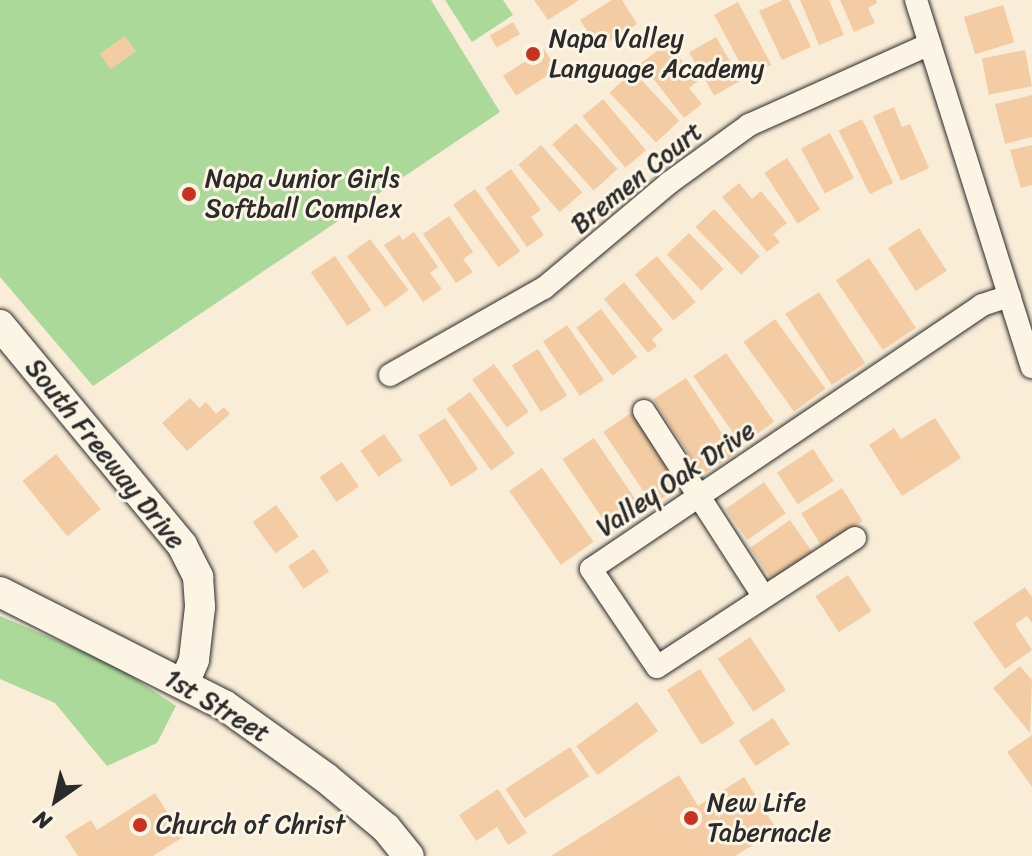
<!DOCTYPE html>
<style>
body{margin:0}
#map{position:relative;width:1032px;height:856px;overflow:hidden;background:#faedd8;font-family:Sriracha,sans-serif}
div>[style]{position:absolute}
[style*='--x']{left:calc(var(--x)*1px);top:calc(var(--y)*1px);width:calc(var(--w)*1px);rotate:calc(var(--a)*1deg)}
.green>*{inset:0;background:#aad999}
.building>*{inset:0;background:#f3cca3;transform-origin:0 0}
.roads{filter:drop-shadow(0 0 2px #2b2b2b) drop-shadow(0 0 2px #2b2b2b)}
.street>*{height:22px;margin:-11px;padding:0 11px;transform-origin:11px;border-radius:11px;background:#fcf5e5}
.secondary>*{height:30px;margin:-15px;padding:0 15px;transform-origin:15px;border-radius:15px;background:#fcf5e5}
.dots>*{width:22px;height:22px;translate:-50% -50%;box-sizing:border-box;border:4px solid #fcf5e5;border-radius:50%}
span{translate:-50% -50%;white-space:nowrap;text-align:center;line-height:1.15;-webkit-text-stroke:6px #fcf5e5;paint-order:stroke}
.poi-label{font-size:26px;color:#2b2b2b}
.left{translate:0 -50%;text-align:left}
.street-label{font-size:26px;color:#2b2b2b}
.north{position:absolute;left:16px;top:760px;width:80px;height:80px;-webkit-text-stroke:6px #fcf5e5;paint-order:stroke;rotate:214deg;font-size:22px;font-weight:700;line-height:32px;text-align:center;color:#2b2b2b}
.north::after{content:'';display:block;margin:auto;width:28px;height:36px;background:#2b2b2b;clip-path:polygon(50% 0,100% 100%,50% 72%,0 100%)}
</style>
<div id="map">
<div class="green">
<div style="clip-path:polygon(0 0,431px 0,500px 112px,93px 386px,0 277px)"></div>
<div style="clip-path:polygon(445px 0,503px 0,513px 15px,472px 42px)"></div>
<div style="clip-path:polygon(0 616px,115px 665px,176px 706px,157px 743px,107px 766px,55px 703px,0 679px)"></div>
</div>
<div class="building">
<div style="clip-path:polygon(534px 0,579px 0,548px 20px)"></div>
<div style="clip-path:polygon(612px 0,622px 0,637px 24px,598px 48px,580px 20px)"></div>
<div style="clip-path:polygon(783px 0,789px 0,811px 47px,782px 60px,759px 11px)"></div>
<div style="clip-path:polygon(800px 0,829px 0,844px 35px,819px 45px)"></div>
<div style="clip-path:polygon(840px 0,876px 0,877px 3px,868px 8px,875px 23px,854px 32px)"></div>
<div style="left:738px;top:2px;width:71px;height:27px;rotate:62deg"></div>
<div style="left:1003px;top:5px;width:39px;height:41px;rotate:73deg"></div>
<div style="left:513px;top:22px;width:14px;height:27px;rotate:60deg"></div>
<div style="left:125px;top:36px;width:19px;height:31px;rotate:55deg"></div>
<div style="left:716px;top:37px;width:50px;height:31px;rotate:60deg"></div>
<div style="clip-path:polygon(668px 43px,698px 81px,689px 88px,702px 104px,684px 118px,641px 63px)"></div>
<div style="left:544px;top:49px;width:24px;height:49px;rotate:57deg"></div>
<div style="left:1025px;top:50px;width:37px;height:44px;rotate:79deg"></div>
<div style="left:633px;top:71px;width:68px;height:32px;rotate:47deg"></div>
<div style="clip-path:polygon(1032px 95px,1032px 137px,1005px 144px,995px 104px)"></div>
<div style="left:603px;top:99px;width:67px;height:27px;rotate:50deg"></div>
<div style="clip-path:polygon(894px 107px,902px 127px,910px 124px,929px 168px,901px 181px,873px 116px)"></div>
<div style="left:862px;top:119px;width:71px;height:26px;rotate:64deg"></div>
<div style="left:576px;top:123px;width:62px;height:32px;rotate:48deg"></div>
<div style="left:830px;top:133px;width:51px;height:33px;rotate:62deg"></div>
<div style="left:541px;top:145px;width:63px;height:30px;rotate:49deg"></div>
<div style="clip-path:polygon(1032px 145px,1032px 185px,1021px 188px,1010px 150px)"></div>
<div style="left:787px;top:158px;width:61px;height:27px;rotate:57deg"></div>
<div style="clip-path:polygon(511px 169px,541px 210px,531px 217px,544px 235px,527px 247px,485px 188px)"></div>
<div style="clip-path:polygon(739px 183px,752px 199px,761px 191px,787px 223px,773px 234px,780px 242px,767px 252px,722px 197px)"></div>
<div style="left:475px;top:189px;width:77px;height:27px;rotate:54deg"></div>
<div style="left:714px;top:209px;width:66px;height:26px;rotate:46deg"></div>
<div style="clip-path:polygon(449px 216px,473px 252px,463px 259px,473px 272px,456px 283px,423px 234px)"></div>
<div style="left:919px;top:228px;width:51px;height:37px;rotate:57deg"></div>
<div style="clip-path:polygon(414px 232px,438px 267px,430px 273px,442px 289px,423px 302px,384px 245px,399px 235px,403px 240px)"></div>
<div style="left:689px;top:233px;width:50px;height:31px;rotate:46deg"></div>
<div style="left:370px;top:239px;width:64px;height:29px;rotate:53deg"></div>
<div style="left:335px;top:256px;width:65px;height:29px;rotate:56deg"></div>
<div style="left:657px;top:256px;width:60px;height:29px;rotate:50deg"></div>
<div style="left:869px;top:258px;width:84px;height:40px;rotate:56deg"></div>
<div style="clip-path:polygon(624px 282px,663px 330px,652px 339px,657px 346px,648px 353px,604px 299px)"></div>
<div style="left:819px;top:292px;width:85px;height:40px;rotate:57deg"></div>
<div style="left:601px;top:309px;width:60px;height:31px;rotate:53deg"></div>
<div style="left:775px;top:319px;width:86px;height:39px;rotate:54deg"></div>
<div style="left:567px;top:325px;width:66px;height:29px;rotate:56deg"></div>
<div style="left:538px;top:349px;width:55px;height:31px;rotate:58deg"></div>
<div style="left:726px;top:353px;width:84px;height:40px;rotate:55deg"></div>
<div style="left:494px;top:364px;width:59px;height:27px;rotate:54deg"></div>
<div style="left:686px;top:378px;width:90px;height:39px;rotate:57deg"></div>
<div style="left:470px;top:392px;width:76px;height:29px;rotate:54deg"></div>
<div style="clip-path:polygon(190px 398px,199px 408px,206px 402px,216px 414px,224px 407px,230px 414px,187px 451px,162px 423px)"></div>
<div style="left:634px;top:411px;width:88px;height:37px;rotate:56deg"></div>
<div style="left:445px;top:418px;width:61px;height:32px;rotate:57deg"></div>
<div style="clip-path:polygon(935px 418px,961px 458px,902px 496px,869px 445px,894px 428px,901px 439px)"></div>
<div style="left:384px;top:434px;width:32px;height:29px;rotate:55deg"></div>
<div style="left:594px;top:438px;width:85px;height:38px;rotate:56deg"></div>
<div style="left:813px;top:449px;width:38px;height:43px;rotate:57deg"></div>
<div style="left:56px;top:454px;width:71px;height:43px;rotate:51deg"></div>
<div style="left:342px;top:462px;width:30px;height:27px;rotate:56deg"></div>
<div style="left:542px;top:468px;width:90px;height:40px;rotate:55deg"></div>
<div style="left:764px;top:482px;width:38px;height:47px;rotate:55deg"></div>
<div style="left:842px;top:488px;width:39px;height:48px;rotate:58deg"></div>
<div style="left:276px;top:505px;width:39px;height:29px;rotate:54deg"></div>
<div style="left:790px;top:520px;width:39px;height:49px;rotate:55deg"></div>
<div style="left:314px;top:549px;width:27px;height:31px;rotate:56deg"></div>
<div style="left:848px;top:575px;width:43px;height:39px;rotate:57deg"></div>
<div style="clip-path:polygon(1025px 587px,1032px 597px,1032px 623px,1027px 616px,1015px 624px,1032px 650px,1005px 669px,973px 623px)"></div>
<div style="left:750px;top:637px;width:64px;height:39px;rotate:56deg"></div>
<div style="clip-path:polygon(1020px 666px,1032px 680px,1030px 733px,993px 688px)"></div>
<div style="left:700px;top:669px;width:65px;height:39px;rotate:58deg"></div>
<div style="left:637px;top:702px;width:36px;height:75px;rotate:54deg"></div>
<div style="left:773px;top:718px;width:31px;height:41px;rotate:57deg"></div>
<div style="clip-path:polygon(1032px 735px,1032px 787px,1007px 752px)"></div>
<div style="left:570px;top:747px;width:35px;height:77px;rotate:57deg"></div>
<div style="clip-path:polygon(679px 775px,698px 806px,744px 777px,777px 830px,735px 856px,551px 856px)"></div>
<div style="clip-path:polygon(498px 789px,527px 833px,508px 845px,497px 827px,476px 841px,459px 815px)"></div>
<div style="clip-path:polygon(155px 793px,183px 837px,153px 856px,78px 856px,65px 836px,91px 820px,97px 830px)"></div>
</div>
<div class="roads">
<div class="street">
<div style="--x:916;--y:0;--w:385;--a:72.5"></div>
<div style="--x:390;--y:375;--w:177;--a:-29.5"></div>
<div style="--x:544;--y:288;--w:163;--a:-40"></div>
<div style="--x:669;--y:183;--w:99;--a:-35.9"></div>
<div style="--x:749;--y:125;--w:198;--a:-24.1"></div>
<div style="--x:644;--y:411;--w:221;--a:57.2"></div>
<div style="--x:855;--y:538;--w:236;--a:146.9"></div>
<div style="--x:657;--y:667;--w:118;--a:-124"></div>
<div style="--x:591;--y:569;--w:472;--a:-34"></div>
<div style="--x:982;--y:305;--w:29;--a:-18"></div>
</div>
<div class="secondary">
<div style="--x:0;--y:325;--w:286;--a:50.4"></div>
<div style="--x:182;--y:545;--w:36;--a:63"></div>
<div style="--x:198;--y:577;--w:30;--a:86"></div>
<div style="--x:200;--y:607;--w:53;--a:96.5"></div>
<div style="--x:194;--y:660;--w:26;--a:113"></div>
<div style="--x:0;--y:592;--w:251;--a:26.8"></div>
<div style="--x:224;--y:705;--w:125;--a:35.6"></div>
<div style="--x:326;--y:778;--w:78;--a:39.8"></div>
<div style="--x:386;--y:828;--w:36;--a:51"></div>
</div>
</div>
<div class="dots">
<div style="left:533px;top:54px;background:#c8321e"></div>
<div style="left:189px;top:194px;background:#c8321e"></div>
<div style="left:691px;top:818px;background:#c8321e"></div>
<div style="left:140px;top:825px;background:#c8321e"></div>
</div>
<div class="poi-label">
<span class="left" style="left:549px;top:54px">Napa Valley<br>Language Academy</span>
<span class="left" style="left:205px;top:194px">Napa Junior Girls<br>Softball Complex</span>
<span class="left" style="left:707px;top:818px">New Life<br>Tabernacle</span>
<span class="left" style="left:156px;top:825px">Church of Christ</span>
</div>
<div class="street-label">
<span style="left:637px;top:178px;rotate:-39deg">Bremen Court</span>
<span style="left:105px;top:454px;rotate:51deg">South Freeway Drive</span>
<span style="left:676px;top:479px;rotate:-34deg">Valley Oak Drive</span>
<span style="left:217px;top:706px;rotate:31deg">1st Street</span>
</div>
<div class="north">N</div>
</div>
